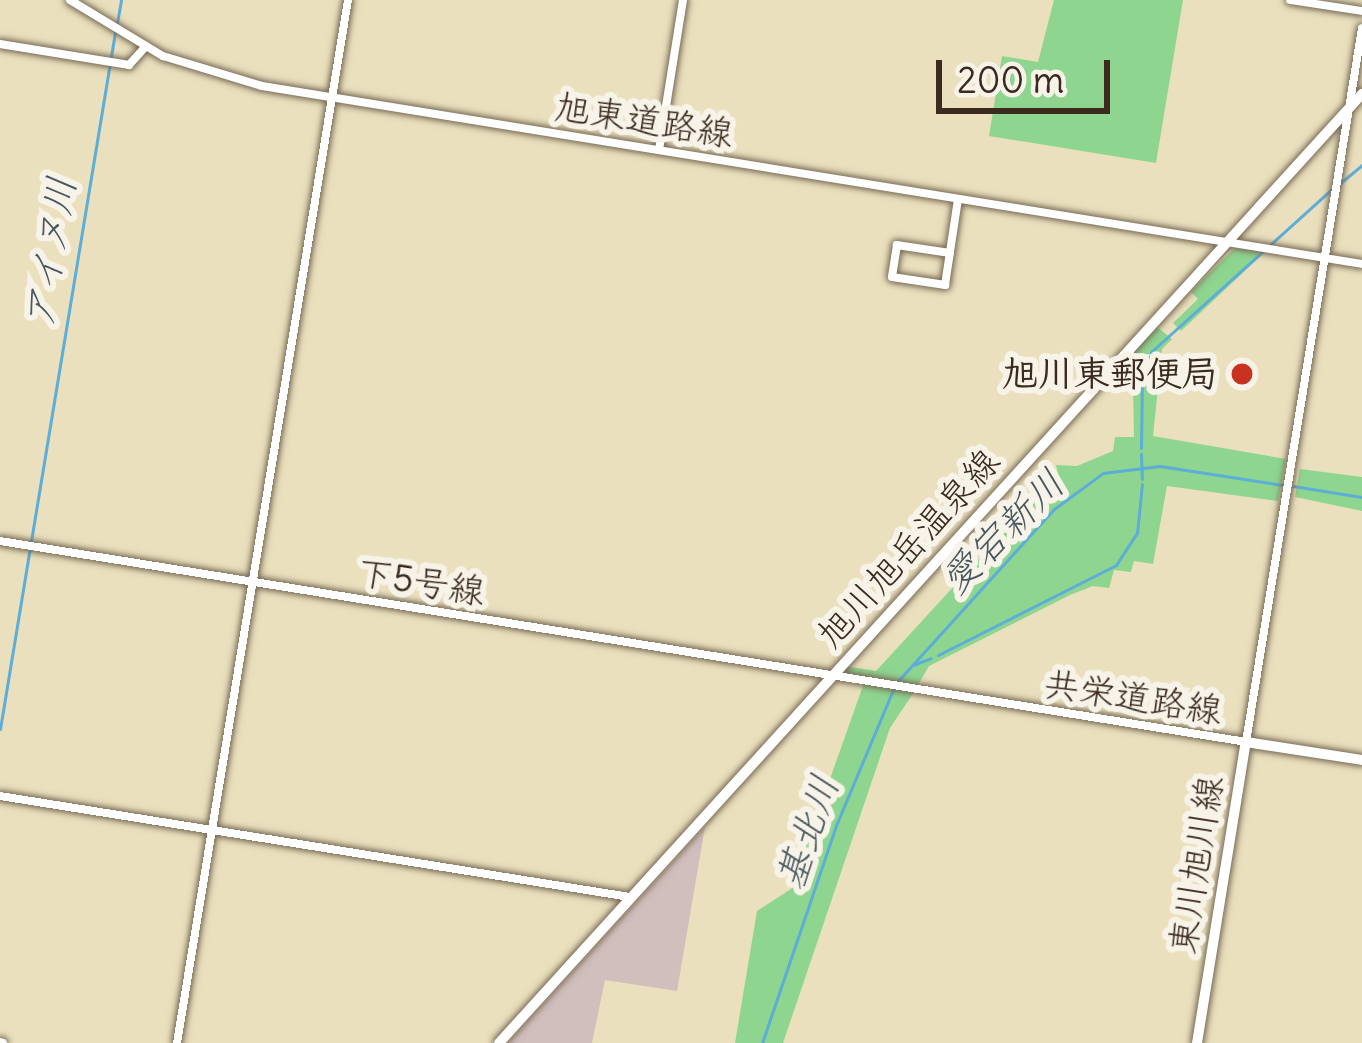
<!DOCTYPE html>
<meta charset="utf-8">
<style>
body{margin:0}
#map{position:relative;width:1362px;height:1043px;overflow:hidden;background:#eae0bd;font-family:Delius,"Klee One",sans-serif}
div>[style]{position:absolute}
[style*='--x']{left:calc(var(--x)*1px);top:calc(var(--y)*1px);width:calc(var(--w)*1px);rotate:calc(var(--a)*1deg)}
.industrial>*{inset:0;background:#d1bfbe}
.green>*{inset:0;background:#8ed590}
.stream>*{height:3px;margin:-1.5px;padding:0 1.5px;transform-origin:1.5px;border-radius:1.5px;background:#5cadd7}
.roads{filter:drop-shadow(0 0 3px #786a56) drop-shadow(0 0 3px #786a56)}
.minor>*{height:8px;margin:-4px;padding:0 4px;transform-origin:4px;border-radius:4px;background:#fff}
.major>*{height:10px;margin:-5px;padding:0 5px;transform-origin:5px;border-radius:5px;background:#fff}
.dots>*{width:33px;height:33px;translate:-50% -50%;box-sizing:border-box;border:6px solid #f7f3e8;border-radius:50%}
span{translate:-50% -50%;white-space:nowrap;text-align:center;line-height:1.15;-webkit-text-stroke:12px #f7f3e8;paint-order:stroke}
.street-label{font-size:36px;color:#3b2a1e}
.poi-label{font-size:36px;color:#3b2a1e;font-weight:700}
.right{translate:-100% -50%;text-align:right}
.water-label{font-size:39px;color:#47585f;font-style:italic}
.scale{position:absolute;left:936px;top:60px;width:174px;height:54px;box-sizing:border-box;border:6px solid #3b2a1e;border-top:0;padding-left:15px;font-size:36px;line-height:42px;white-space:nowrap;color:#3b2a1e;-webkit-text-stroke:9px #f7f3e8;paint-order:stroke}
</style>
<div id="map">
<div class="industrial">
<div style="clip-path:polygon(705px 827px,677px 991px,605px 980px,592px 1043px,508px 1043px)"></div>
</div>
<div class="green">
<div style="clip-path:polygon(1054px 0,1183px 0,1156px 163px,989px 136px,1002px 56px,1038px 62px)"></div>
<div style="clip-path:polygon(1235px 248px,1265px 252px,1181px 331px,1173px 323px,1198px 299px,1191px 292px)"></div>
<div style="clip-path:polygon(1156px 326px,1172px 339px,1162px 349px,1153px 436px,1286px 459px,1278px 501px,1167px 486px,1153px 564px,1134px 561px,1131px 572px,1114px 570px,1109px 588px,1093px 586px,1070px 595px,929px 666px,918px 685px,839px 672px,844px 666px,876px 671px,1058px 473px,1056px 465px,1077px 466px,1113px 451px,1115px 437px,1134px 437px,1133px 387px,1125px 360px)"></div>
<div style="clip-path:polygon(1300px 469px,1362px 477px,1362px 511px,1295px 497px)"></div>
<div style="clip-path:polygon(864px 683px,914px 692px,890px 728px,783px 1043px,735px 1043px,757px 911px,791px 889px)"></div>
</div>
<div class="stream">
<div style="--x:117;--y:23;--w:23;--a:-80"></div>
<div style="--x:1338;--y:185;--w:31;--a:-40"></div>
<div style="--x:1141;--y:448;--w:75;--a:-89.2"></div>
<div style="--x:1142;--y:373;--w:24;--a:-66"></div>
<div style="--x:1152;--y:351;--w:241;--a:-42"></div>
<div style="--x:1141;--y:454;--w:25;--a:88"></div>
<div style="--x:1293;--y:486;--w:70;--a:9.1"></div>
<div style="--x:938;--y:655;--w:199;--a:-26.8"></div>
<div style="--x:1116;--y:565;--w:38;--a:-57"></div>
<div style="--x:1137;--y:533;--w:49;--a:-84.2"></div>
<div style="--x:913;--y:665;--w:19;--a:-21"></div>
<div style="--x:897;--y:682;--w:234;--a:-47.8"></div>
<div style="--x:1054;--y:509;--w:61;--a:-36.3"></div>
<div style="--x:1103;--y:473;--w:57;--a:-7"></div>
<div style="--x:1160;--y:466;--w:124;--a:8.8"></div>
<div style="--x:0;--y:729;--w:706;--a:-80.63"></div>
<div style="--x:762;--y:1043;--w:232;--a:-71.2"></div>
<div style="--x:837;--y:823;--w:144;--a:-67.2"></div>
</div>
<div class="roads">
<div class="minor">
<div style="--x:70;--y:0;--w:109;--a:31.1"></div>
<div style="--x:163;--y:56;--w:103;--a:16.9"></div>
<div style="--x:262;--y:86;--w:1114;--a:9.19"></div>
<div style="--x:1290;--y:0;--w:73;--a:8.7"></div>
<div style="--x:0;--y:44;--w:131;--a:9.2"></div>
<div style="--x:129;--y:65;--w:24;--a:-48"></div>
<div style="--x:659;--y:150;--w:152;--a:-80.9"></div>
<div style="--x:950;--y:253;--w:54;--a:-171.4"></div>
<div style="--x:897;--y:245;--w:32;--a:99"></div>
<div style="--x:892;--y:277;--w:54;--a:8.6"></div>
<div style="--x:945;--y:285;--w:87;--a:-81.4"></div>
<div style="--x:0;--y:541;--w:1262;--a:9.16"></div>
<div style="--x:1246;--y:742;--w:723;--a:-80.77"></div>
<div style="--x:0;--y:796;--w:638;--a:9.11"></div>
<div style="--x:0;--y:1042;--w:3;--a:18"></div>
<div style="--x:177;--y:1043;--w:1057;--a:-80.69"></div>
</div>
<div class="major">
<div style="--x:499;--y:1043;--w:1283;--a:-47.72"></div>
<div style="--x:1197;--y:1043;--w:305;--a:-80.8"></div>
<div style="--x:1246;--y:742;--w:117;--a:8.8"></div>
</div>
</div>
<div class="dots">
<div style="left:1242px;top:374px;background:#c8321e"></div>
</div>
<div class="street-label">
<span style="left:644px;top:120px;rotate:9deg">旭東道路線</span>
<span style="left:908px;top:548px;rotate:-48deg">旭川旭岳温泉線</span>
<span style="left:421px;top:582px;rotate:9deg">下5号線</span>
<span style="left:1133px;top:697px;rotate:9deg">共栄道路線</span>
<span style="left:1196px;top:865px;rotate:-81deg">東川旭川線</span>
</div>
<div class="poi-label">
<span class="right" style="left:1218px;top:374px">旭川東郵便局</span>
</div>
<div class="water-label">
<span style="left:51px;top:253px;rotate:-81deg">アイヌ川</span>
<span style="left:1003px;top:532px;rotate:-45deg">愛宕新川</span>
<span style="left:808px;top:832px;rotate:-71deg">基北川</span>
</div>
<div class="scale">200 m</div>
</div>
